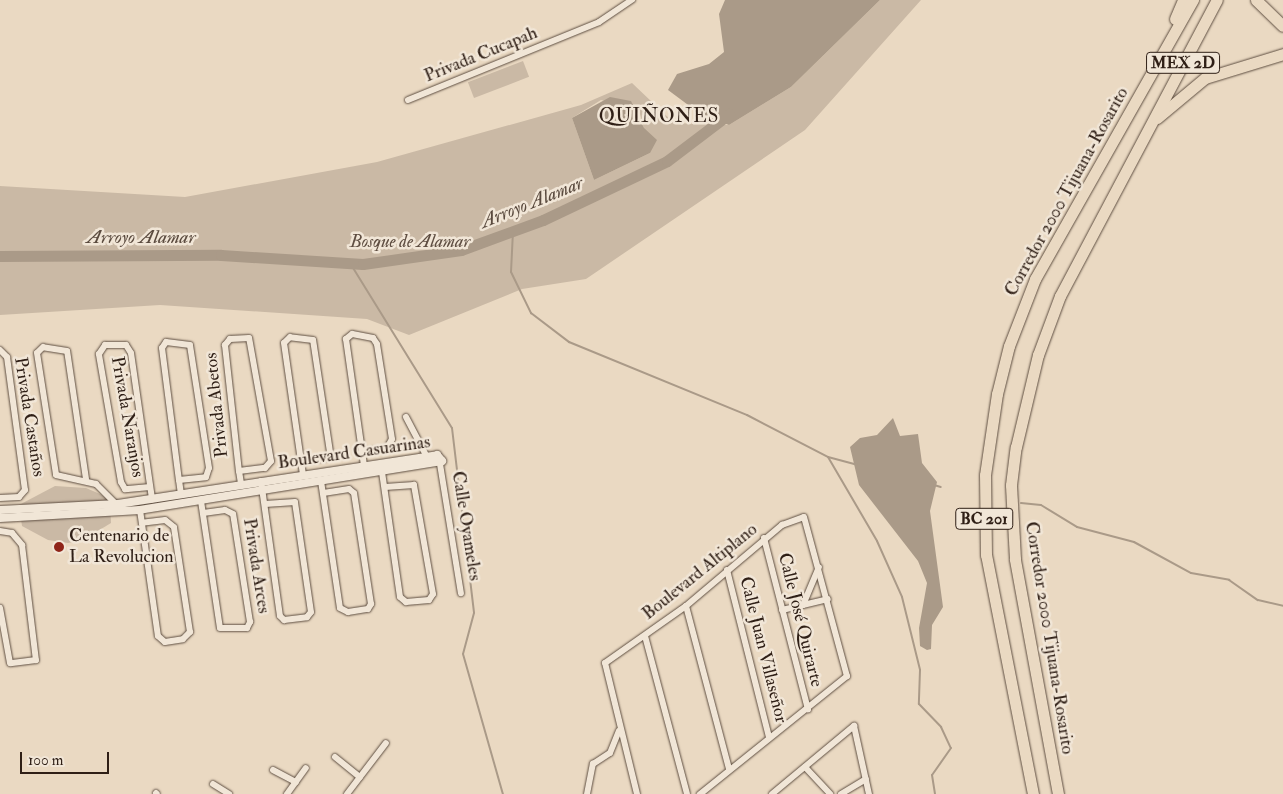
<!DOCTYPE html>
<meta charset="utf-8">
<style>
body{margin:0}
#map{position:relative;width:1283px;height:794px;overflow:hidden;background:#ead9c2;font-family:"IM FELL Double Pica",serif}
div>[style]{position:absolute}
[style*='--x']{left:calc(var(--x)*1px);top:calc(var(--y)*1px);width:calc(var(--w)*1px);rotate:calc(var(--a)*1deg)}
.green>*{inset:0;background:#cab9a5;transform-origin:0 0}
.water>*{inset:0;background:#aa9a88}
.stream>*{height:2px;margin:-1px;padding:0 1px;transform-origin:1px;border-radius:1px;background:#aa9a88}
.river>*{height:11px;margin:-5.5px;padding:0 5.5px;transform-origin:5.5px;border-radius:5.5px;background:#aa9a88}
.roads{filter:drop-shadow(0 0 1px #5e4e41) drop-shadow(0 0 1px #5e4e41)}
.minor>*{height:6px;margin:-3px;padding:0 3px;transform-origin:3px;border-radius:3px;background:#f1e6d7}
.tertiary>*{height:8px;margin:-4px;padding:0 4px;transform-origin:4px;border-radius:4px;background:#f1e6d7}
.motorway>*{height:11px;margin:-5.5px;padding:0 5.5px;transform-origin:5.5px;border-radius:5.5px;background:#ead9c2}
.dots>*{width:14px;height:14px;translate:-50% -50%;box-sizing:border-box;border:2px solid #f1e6d7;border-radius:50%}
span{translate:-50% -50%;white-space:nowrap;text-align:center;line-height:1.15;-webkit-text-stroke:5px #f1e6d7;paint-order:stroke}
.shield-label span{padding:1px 4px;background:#f1e6d7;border:1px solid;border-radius:4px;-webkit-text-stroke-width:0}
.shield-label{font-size:16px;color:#2f1f16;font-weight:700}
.street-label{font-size:18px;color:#2f1f16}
.park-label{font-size:18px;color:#5e4d41;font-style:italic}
.poi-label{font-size:18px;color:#2f1f16}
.left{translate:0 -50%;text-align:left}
.neighbourhood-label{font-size:19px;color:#2f1f16;letter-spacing:1px}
.water-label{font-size:19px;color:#5a4a3e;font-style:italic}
.scale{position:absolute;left:20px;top:752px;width:89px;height:22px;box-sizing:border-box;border:2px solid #2f1f16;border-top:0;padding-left:6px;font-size:15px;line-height:18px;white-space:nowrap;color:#2f1f16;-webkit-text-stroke:4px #f1e6d7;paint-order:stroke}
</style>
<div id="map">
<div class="green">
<div style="clip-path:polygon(evenodd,880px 0,921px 0,805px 130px,586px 279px,522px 289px,409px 335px,367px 319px,160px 305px,0 315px,0 186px,185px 197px,377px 162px,581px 105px,632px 83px,674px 123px,729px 125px,791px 87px,880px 0,601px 100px,639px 110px,650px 153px,594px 180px,572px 118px,601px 100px)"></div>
<div style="left:523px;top:61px;width:17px;height:59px;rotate:69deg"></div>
<div style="clip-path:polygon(55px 486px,86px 488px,100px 494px,110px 501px,111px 523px,83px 540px,68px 543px,48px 540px,22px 526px,19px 505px)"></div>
</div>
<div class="water">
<div style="clip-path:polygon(725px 0,880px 0,791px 87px,729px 125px,703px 116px,668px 90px,677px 74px,709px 64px,724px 52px,719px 14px)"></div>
<div style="clip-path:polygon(610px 97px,631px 101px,644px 128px,657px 140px,650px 153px,594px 180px,572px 118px)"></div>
<div style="clip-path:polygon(893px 418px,900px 436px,918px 434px,922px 463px,937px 482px,930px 511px,943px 607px,932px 625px,931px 649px,927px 650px,920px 646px,919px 628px,927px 583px,918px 561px,859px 485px,850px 447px,860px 438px,877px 435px)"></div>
</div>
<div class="stream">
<div style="--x:513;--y:231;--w:41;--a:92.8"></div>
<div style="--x:511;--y:272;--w:46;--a:64"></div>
<div style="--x:531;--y:313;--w:48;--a:37.3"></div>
<div style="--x:569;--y:342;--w:192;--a:22.3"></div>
<div style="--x:747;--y:415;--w:91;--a:27.4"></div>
<div style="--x:828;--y:457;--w:97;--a:59.7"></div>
<div style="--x:877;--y:541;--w:61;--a:65.9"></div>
<div style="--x:902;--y:597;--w:75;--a:76.1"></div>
<div style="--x:920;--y:670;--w:34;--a:92"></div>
<div style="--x:919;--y:704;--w:32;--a:46"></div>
<div style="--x:941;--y:727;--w:23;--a:65"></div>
<div style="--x:951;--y:748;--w:33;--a:125"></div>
<div style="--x:932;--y:775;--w:19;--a:81"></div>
<div style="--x:350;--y:263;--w:194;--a:58.3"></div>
<div style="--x:452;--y:428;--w:186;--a:83.2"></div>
<div style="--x:474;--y:613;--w:42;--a:105"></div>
<div style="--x:463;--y:654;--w:146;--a:74.1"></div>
<div style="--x:828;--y:457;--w:30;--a:15"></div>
<div style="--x:934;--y:485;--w:7;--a:16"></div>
<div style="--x:1021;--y:503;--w:20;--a:6"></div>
<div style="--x:1041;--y:505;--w:42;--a:31.4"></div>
<div style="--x:1077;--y:527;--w:59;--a:14.7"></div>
<div style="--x:1134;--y:542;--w:65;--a:28.5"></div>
<div style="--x:1191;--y:573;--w:39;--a:10"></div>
<div style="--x:1229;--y:580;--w:35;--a:35"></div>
<div style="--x:1258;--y:600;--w:26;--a:13"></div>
</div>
<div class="river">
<div style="--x:0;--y:256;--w:221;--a:-0.3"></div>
<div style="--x:221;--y:255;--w:142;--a:3.6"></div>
<div style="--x:363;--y:264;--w:99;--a:-8.1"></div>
<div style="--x:461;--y:250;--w:87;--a:-20.1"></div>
<div style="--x:543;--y:220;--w:137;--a:-25.4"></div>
<div style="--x:667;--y:161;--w:78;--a:-37.2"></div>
</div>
<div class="roads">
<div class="minor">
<div style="--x:408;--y:100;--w:206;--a:-22.2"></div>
<div style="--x:599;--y:22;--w:40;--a:-34"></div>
<div style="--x:0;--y:350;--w:10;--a:45"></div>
<div style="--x:7;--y:357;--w:134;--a:82.3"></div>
<div style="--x:25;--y:490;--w:9;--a:131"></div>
<div style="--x:19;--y:497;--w:19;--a:177"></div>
<div style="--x:406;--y:417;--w:45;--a:62.3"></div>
<div style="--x:362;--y:452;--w:25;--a:-9"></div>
<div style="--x:387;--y:448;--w:10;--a:-61"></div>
<div style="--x:392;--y:439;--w:96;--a:-99"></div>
<div style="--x:377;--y:344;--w:7;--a:-124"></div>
<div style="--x:373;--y:338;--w:21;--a:-169"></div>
<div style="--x:352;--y:334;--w:8;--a:140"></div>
<div style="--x:346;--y:339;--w:128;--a:81.9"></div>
<div style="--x:301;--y:462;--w:25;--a:-9"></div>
<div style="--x:326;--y:458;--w:7;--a:-56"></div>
<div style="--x:330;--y:452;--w:113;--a:-98.6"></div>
<div style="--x:313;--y:340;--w:23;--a:-173"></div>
<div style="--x:290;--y:337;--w:8;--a:135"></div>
<div style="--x:284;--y:343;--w:133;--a:81.8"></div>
<div style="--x:440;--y:464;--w:131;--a:80.8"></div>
<div style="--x:239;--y:471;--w:26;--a:-7"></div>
<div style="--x:265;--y:468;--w:9;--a:-49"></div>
<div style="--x:271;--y:461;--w:125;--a:-100.1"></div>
<div style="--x:249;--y:338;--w:19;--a:177"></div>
<div style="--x:230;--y:339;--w:8;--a:130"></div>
<div style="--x:225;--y:345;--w:127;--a:83.7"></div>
<div style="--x:239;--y:471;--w:13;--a:81"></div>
<div style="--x:382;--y:472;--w:126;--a:81.8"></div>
<div style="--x:400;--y:597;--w:8;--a:40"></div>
<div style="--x:406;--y:602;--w:23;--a:-5"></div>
<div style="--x:429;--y:600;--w:7;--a:-56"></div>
<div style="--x:433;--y:594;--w:111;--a:-99.9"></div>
<div style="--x:414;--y:485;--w:29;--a:176"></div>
<div style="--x:86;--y:479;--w:129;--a:-98.4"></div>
<div style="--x:67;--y:351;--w:24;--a:-171"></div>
<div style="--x:43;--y:347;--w:8;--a:135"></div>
<div style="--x:37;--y:353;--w:123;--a:81.1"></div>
<div style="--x:56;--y:475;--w:41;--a:12.7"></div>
<div style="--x:96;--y:484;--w:33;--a:45"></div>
<div style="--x:179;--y:480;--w:27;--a:-6"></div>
<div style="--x:206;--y:477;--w:9;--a:-72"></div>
<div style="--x:209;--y:468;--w:124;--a:-98.8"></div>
<div style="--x:190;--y:345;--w:24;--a:-173"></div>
<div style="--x:166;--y:342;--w:7;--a:124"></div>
<div style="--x:162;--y:348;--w:133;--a:82.7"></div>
<div style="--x:179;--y:480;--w:14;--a:82"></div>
<div style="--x:261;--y:481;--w:136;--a:82"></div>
<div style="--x:280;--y:616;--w:6;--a:45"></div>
<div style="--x:284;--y:620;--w:23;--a:-7"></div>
<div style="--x:307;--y:617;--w:6;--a:-51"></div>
<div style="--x:311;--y:612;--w:111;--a:-98.3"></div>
<div style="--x:295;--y:502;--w:30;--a:176"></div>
<div style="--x:321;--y:481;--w:128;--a:81.5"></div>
<div style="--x:340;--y:608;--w:9;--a:27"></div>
<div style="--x:348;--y:612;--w:20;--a:-9"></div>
<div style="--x:368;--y:609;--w:6;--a:-59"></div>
<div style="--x:371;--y:604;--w:112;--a:-98.7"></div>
<div style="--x:354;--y:493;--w:6;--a:-141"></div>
<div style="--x:349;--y:489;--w:26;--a:171"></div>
<div style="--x:150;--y:487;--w:25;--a:175"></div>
<div style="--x:125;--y:489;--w:8;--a:-120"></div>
<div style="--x:121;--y:482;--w:130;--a:-99.8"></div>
<div style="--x:99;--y:354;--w:11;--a:-56"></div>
<div style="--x:105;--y:345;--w:21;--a:0"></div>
<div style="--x:126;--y:345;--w:9;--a:58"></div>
<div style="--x:131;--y:353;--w:148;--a:81.8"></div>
<div style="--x:201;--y:501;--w:128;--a:81.5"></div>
<div style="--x:220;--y:628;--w:27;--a:0"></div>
<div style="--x:247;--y:628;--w:7;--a:-63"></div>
<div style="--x:250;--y:622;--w:109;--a:-98.9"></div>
<div style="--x:233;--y:514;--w:9;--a:-153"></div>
<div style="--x:225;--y:510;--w:22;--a:172"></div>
<div style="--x:140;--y:510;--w:127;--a:81.9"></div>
<div style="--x:158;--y:636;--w:9;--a:41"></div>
<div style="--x:165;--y:642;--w:18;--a:-9"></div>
<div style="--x:183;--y:639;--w:10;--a:-45"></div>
<div style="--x:190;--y:632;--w:106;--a:-98.7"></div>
<div style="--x:174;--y:527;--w:11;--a:-142"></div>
<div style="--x:165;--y:520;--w:23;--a:173"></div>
<div style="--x:0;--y:531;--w:12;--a:9"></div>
<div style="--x:12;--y:533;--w:16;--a:50"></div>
<div style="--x:22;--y:545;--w:116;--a:83.1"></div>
<div style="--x:36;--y:660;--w:26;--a:173"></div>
<div style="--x:10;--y:663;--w:56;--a:-100.3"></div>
<div style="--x:764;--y:538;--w:177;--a:75.6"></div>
<div style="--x:727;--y:570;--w:172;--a:75.9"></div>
<div style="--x:803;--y:605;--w:41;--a:-67.2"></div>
<div style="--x:686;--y:606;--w:169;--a:75.2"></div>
<div style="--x:782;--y:610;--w:47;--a:-13.4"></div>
<div style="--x:645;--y:636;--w:163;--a:75.1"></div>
<div style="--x:335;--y:757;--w:32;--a:39"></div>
<div style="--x:805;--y:767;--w:37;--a:47"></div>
<div style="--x:273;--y:770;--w:26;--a:28"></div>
<div style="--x:213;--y:784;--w:19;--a:32"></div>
<div style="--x:156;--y:793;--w:1;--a:45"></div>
<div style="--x:287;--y:794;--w:32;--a:-54"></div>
<div style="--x:347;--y:794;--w:64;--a:-52.6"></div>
<div style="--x:587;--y:794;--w:31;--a:-79"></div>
<div style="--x:593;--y:764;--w:20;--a:-33"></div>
<div style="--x:610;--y:753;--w:24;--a:-68"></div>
<div style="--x:637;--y:794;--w:135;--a:-103.7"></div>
<div style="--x:605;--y:663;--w:99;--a:-35.1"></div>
<div style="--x:686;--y:606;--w:126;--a:-40.2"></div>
<div style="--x:782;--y:525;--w:23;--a:-20"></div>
<div style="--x:804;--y:517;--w:165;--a:74.9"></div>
<div style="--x:847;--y:676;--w:189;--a:141.2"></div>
<div style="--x:772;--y:794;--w:107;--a:-39.7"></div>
<div style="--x:854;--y:726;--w:70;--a:77.6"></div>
<div style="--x:841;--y:794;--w:29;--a:-31"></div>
</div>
<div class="tertiary">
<div style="--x:0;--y:510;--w:118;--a:-2.9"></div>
<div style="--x:118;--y:504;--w:323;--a:-8.7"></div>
<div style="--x:437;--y:455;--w:8;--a:50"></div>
<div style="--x:442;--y:461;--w:306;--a:170.8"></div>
<div style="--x:140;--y:510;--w:140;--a:176.7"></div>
</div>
<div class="motorway">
<div style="--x:1256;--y:0;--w:37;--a:44"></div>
<div style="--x:1175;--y:19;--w:21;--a:-67"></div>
<div style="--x:1157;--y:118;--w:62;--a:-39.8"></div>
<div style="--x:1205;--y:78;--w:82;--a:-17.1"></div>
<div style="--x:1033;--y:794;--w:244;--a:-101.1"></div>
<div style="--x:986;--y:555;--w:80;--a:-90.7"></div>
<div style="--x:985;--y:475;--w:82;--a:-81.6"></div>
<div style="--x:997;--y:394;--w:49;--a:-76"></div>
<div style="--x:1009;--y:346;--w:72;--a:-68.8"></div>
<div style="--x:1035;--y:279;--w:321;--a:-60.5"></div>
<div style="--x:1058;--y:794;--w:239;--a:-100.4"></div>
<div style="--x:1015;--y:559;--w:74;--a:-93.1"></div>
<div style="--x:1011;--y:485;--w:38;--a:-83"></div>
<div style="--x:1016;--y:447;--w:95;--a:-76.6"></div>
<div style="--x:1038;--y:355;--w:63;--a:-69.6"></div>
<div style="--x:1060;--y:296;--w:335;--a:-62.1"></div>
</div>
</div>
<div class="dots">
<div style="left:59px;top:547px;background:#8f2418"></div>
</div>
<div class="shield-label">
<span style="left:1183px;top:63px">MEX 2D</span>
<span style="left:984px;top:519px">BC 201</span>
</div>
<div class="street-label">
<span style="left:481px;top:55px;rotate:-22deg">Privada Cucapah</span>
<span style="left:1067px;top:192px;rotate:-61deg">Corredor 2000 Tijuana-Rosarito</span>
<span style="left:217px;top:405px;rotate:-96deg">Privada Abetos</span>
<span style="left:29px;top:417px;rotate:81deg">Privada Castaños</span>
<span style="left:127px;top:417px;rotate:80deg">Privada Naranjos</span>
<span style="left:354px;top:453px;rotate:-8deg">Boulevard Casuarinas</span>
<span style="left:466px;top:526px;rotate:81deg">Calle Oyameles</span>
<span style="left:256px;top:566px;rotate:81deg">Privada Arces</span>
<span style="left:700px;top:572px;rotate:-39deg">Boulevard Altiplano</span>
<span style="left:800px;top:620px;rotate:76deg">Calle José Quirarte</span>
<span style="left:1049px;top:638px;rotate:81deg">Corredor 2000 Tijuana-Rosarito</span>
<span style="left:763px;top:650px;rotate:76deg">Calle Juan Villaseñor</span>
</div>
<div class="park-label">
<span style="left:410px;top:242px">Bosque de Alamar</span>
</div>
<div class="poi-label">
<span class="left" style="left:69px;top:547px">Centenario de<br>La Revolucion</span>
</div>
<div class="neighbourhood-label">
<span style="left:659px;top:117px">QUIÑONES</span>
</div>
<div class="water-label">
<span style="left:532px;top:203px;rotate:-22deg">Arroyo Alamar</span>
<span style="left:141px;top:238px">Arroyo Alamar</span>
</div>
<div class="scale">100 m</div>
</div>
